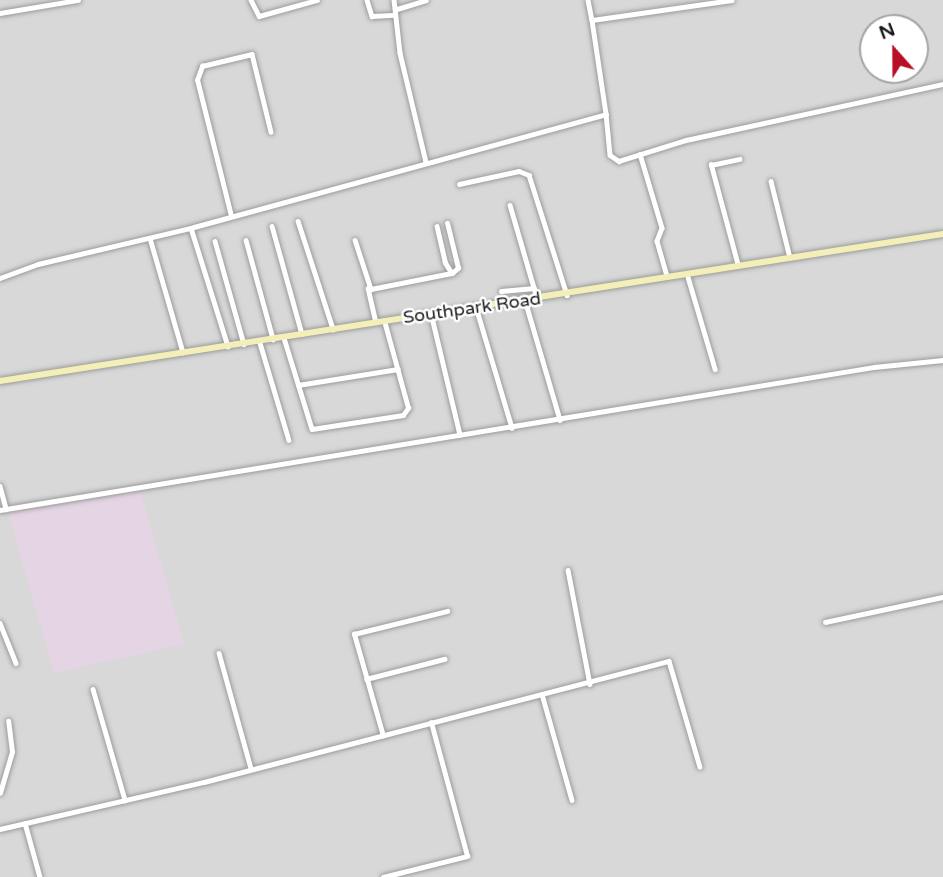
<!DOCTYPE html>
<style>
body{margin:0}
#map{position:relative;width:943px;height:877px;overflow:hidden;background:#ece7e1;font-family:"Varela Round",sans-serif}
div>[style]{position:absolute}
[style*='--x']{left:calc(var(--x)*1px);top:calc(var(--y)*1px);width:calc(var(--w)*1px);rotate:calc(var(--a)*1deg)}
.residential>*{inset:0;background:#d9d8d8}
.industrial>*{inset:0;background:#e5d4e4}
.roads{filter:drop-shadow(0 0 2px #9c9c9c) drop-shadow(0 0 2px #9c9c9c)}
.street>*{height:4.5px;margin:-2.25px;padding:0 2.25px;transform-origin:2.25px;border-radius:2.25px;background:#fff}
.secondary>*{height:6px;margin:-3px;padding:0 3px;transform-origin:3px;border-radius:3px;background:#f4efb8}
span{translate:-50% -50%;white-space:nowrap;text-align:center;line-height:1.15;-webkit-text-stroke:5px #fff;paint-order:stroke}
.street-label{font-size:18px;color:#1b1b1b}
.north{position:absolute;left:859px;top:14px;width:70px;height:70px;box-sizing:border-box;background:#fff;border:2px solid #a4a4a4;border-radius:50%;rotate:339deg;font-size:19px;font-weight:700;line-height:28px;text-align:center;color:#1b1b1b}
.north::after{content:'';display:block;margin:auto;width:24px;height:32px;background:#b70f25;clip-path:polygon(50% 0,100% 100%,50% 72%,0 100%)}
</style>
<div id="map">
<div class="residential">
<div style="clip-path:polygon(evenodd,0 0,943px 0,943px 877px,0 877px,0 0,873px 28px,915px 28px,915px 70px,873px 70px,873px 28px)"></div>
</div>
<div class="industrial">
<div style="clip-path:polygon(140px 490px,184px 644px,54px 673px,7px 509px)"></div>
</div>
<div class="roads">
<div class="street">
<div style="--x:251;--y:0;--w:18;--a:63"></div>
<div style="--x:259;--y:16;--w:60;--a:-15.4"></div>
<div style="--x:367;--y:0;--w:17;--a:73"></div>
<div style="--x:372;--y:16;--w:21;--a:-3"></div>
<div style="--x:394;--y:0;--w:53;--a:83.5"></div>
<div style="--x:400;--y:53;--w:112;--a:76.6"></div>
<div style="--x:588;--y:0;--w:20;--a:79"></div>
<div style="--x:592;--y:20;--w:141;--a:-8.1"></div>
<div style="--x:397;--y:9;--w:30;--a:-17"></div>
<div style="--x:0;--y:13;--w:79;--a:-9.5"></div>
<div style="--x:592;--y:20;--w:95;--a:81.5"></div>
<div style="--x:640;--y:154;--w:77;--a:73.4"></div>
<div style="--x:662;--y:228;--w:14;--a:111"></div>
<div style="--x:657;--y:241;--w:37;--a:74"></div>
<div style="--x:771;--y:181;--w:79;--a:76.1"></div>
<div style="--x:459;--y:184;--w:61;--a:-12.2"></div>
<div style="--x:519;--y:171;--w:11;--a:22"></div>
<div style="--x:529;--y:175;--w:126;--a:72.4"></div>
<div style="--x:510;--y:205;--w:97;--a:73.8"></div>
<div style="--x:231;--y:216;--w:140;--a:-104"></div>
<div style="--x:197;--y:80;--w:15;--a:-70"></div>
<div style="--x:202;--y:66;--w:51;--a:-13.5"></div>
<div style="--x:252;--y:54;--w:80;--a:76.3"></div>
<div style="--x:298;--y:221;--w:114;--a:72"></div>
<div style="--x:272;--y:226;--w:112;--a:74.5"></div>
<div style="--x:437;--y:226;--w:37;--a:77"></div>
<div style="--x:445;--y:262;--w:13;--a:58"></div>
<div style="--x:452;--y:273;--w:8;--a:-40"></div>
<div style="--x:458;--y:268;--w:46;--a:-103.7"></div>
<div style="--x:191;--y:228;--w:124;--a:72.6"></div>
<div style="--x:150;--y:238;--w:119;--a:73.9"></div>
<div style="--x:246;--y:240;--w:103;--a:74.7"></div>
<div style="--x:355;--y:240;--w:52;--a:71.9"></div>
<div style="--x:371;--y:289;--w:83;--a:-11.2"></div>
<div style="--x:215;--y:241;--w:107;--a:74.3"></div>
<div style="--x:738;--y:266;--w:105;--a:-105"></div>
<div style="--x:711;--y:165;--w:29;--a:-12"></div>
<div style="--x:688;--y:277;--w:96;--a:73.6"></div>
<div style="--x:0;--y:278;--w:40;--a:-20.2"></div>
<div style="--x:38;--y:264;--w:160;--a:-13.3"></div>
<div style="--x:194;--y:227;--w:427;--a:-15.3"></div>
<div style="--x:606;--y:114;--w:41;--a:84.4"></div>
<div style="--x:610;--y:155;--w:11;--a:34"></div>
<div style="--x:619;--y:161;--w:70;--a:-17.4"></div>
<div style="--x:686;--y:140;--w:263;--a:-12.3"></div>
<div style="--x:368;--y:288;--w:35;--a:77"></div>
<div style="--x:501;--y:291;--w:33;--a:-5"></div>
<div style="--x:525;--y:300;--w:125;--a:73.7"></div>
<div style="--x:476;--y:307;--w:126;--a:73.4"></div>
<div style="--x:431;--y:313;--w:125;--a:76.6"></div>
<div style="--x:284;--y:338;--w:95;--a:72.9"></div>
<div style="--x:312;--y:429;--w:92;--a:-8.7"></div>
<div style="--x:403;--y:415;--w:9;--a:-54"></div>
<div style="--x:408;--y:408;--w:90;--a:-105.4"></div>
<div style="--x:260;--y:343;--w:101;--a:73.4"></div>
<div style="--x:298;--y:385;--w:101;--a:-9.1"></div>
<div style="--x:0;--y:486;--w:24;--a:75"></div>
<div style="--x:0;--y:510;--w:886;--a:-9.29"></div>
<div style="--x:874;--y:367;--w:69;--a:-5.8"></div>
<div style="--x:568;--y:570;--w:116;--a:79.1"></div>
<div style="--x:825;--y:622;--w:121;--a:-12"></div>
<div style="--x:0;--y:623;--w:43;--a:68.2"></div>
<div style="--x:219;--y:653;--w:119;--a:74.5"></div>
<div style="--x:366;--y:679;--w:81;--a:-14.4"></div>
<div style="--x:93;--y:689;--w:116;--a:73.9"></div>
<div style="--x:542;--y:694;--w:110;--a:74.2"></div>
<div style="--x:383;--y:736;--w:106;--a:-105.9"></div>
<div style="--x:354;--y:634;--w:96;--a:-13.9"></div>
<div style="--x:0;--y:793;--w:43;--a:-73.7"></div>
<div style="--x:12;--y:752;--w:31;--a:-97"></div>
<div style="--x:25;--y:823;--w:56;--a:74.5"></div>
<div style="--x:0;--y:829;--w:209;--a:-13"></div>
<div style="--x:204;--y:782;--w:480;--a:-14.6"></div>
<div style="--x:669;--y:661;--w:110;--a:73.7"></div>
<div style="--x:383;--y:877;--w:87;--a:-14"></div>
<div style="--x:467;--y:856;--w:138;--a:-105.1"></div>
</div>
<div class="secondary">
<div style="--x:0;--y:381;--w:954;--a:-8.86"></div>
</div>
</div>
<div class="street-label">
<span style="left:472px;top:308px;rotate:-8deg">Southpark Road</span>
</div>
<div class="north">N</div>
</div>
